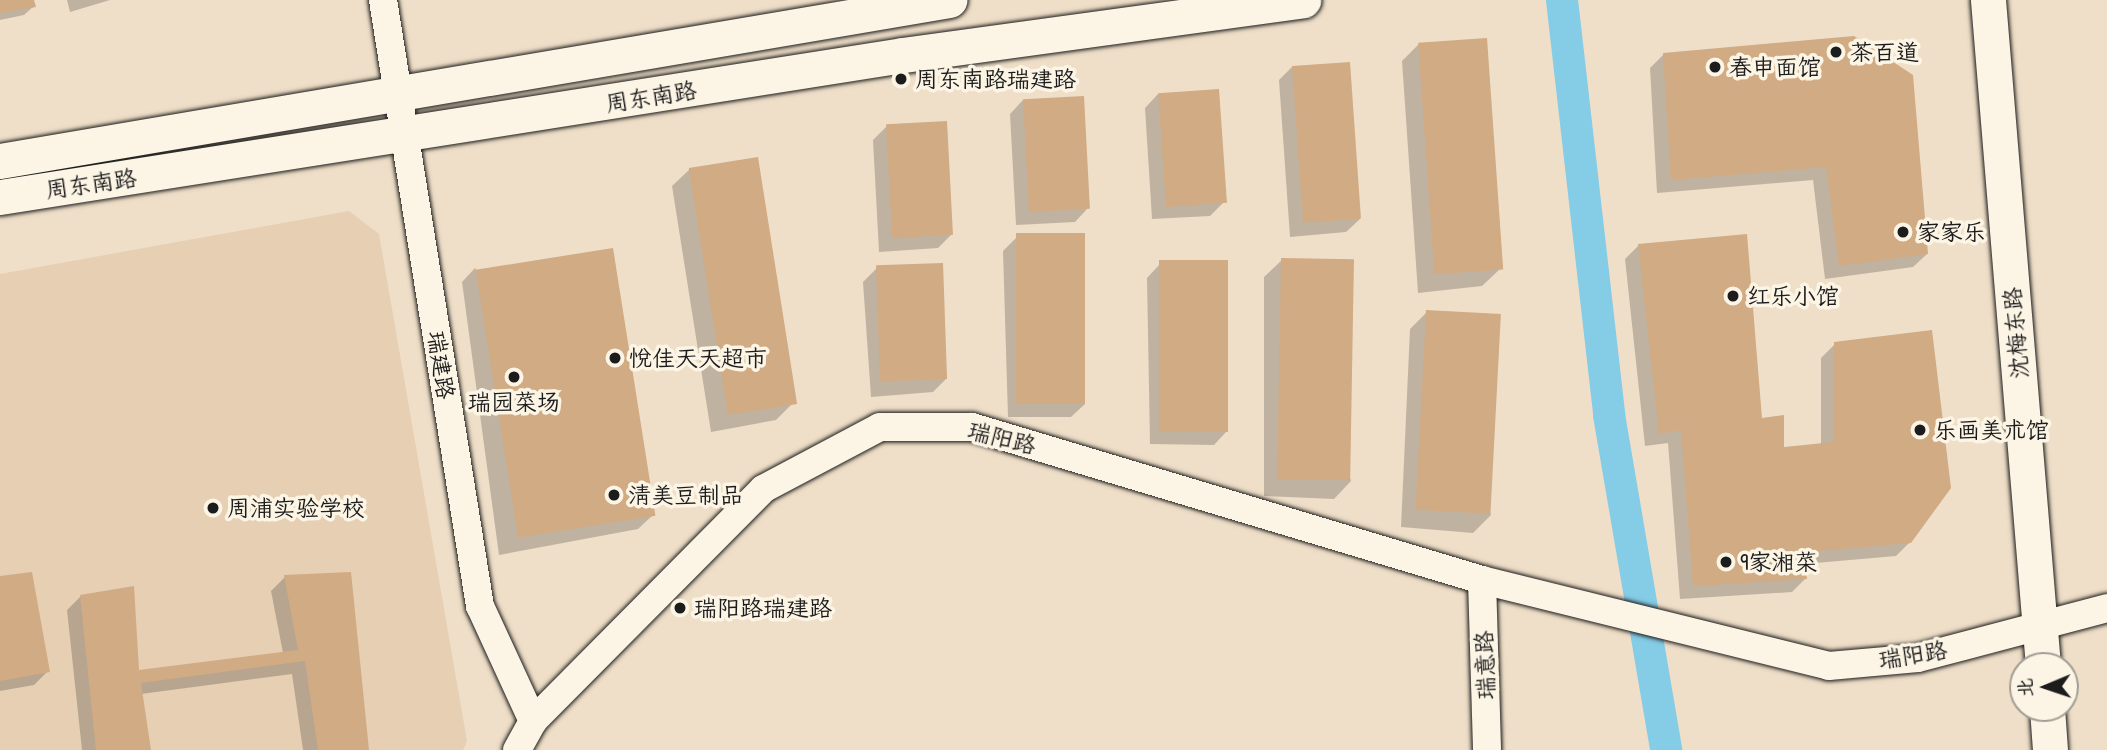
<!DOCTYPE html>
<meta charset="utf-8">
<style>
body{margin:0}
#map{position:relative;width:2107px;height:750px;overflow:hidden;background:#efdfc8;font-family:"Patrick Hand","LXGW WenKai TC",sans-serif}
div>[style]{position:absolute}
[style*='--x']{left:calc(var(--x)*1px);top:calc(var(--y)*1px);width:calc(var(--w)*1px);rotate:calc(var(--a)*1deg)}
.built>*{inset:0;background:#e6cfb3}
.shadow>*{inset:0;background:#0003}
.canal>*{height:32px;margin:-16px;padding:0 16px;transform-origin:16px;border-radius:16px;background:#85cce6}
.building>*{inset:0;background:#d1ab83;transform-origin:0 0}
.roads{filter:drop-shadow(0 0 2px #1c1c1c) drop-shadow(0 0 2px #1c1c1c)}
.minor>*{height:28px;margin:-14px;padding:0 14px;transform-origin:14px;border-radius:14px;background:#fcf5e5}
.tertiary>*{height:35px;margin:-17.5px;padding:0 17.5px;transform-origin:17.5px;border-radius:17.5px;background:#fcf5e5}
.dots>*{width:19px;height:19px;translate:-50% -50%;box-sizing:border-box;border:4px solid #fcf5e5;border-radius:50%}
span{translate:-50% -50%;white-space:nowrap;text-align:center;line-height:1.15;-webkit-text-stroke:7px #fcf5e5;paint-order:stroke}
.poi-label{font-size:23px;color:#1c1c1c}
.left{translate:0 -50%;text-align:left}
.street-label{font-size:23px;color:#1c1c1c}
.north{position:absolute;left:2009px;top:652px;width:70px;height:70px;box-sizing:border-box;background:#fcf5e5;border:2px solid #a29e95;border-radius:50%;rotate:268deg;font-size:19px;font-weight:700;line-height:28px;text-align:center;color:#1c1c1c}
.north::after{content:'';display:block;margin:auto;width:24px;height:32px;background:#1c1c1c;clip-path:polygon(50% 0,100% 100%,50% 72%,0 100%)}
</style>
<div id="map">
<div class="built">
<div style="clip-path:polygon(349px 211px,379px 234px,467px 741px,463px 750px,0 750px,0 274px)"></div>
</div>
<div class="shadow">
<div style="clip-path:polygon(0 0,32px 0,34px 6px,24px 15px,0 20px)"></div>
<div style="clip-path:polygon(67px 0,110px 0,70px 12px)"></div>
<div style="clip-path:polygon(1853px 38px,1927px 254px,1913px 267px,1825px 279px,1813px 180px,1657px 193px,1650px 68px,1664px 54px)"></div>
<div style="clip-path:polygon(1419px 44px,1500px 269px,1482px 286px,1418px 293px,1402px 61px)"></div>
<div style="clip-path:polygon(1293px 66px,1360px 219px,1346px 232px,1290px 237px,1279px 80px)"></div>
<div style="clip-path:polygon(1158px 94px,1224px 202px,1210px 216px,1152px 219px,1145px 108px)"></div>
<div style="clip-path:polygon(1023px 100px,1088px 208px,1075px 222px,1016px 225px,1010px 114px)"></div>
<div style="clip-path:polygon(887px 126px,952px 234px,938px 248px,879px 252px,873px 140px)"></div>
<div style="clip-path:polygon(690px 169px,793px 403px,776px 420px,711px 432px,672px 186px)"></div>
<div style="clip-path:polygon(1017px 237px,1085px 404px,1071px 417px,1008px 417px,1003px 251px)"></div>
<div style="clip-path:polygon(1639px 245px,1782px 449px,1821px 445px,1821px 358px,1835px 344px,1910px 542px,1896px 556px,1804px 564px,1805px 579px,1792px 592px,1680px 599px,1668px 443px,1645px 446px,1625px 259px)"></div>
<div style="clip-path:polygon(1282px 260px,1351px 481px,1334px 499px,1264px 496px,1264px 277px)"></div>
<div style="clip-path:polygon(1160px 264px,1227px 431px,1214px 445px,1150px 444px,1147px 278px)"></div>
<div style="clip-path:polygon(475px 268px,652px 516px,638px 529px,499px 555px,462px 282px)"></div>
<div style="clip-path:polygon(877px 268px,947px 378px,933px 392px,871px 397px,863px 282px)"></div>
<div style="clip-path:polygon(1427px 312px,1491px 515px,1473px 533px,1401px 527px,1410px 329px)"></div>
<div style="clip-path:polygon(285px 577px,368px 750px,303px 750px,292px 674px,141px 694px,149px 750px,82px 750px,67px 610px,81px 596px,137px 672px,283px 653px,271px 591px)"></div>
<div style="clip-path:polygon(0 578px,48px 671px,34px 685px,0 691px)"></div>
</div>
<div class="canal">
<div style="--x:1562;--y:0;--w:418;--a:83.5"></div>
<div style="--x:1609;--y:415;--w:340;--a:80.3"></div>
</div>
<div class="building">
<div style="clip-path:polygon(0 0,34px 0,36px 7px,0 13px)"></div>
<div style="clip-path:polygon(1854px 36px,1913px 75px,1928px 254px,1839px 266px,1826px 167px,1671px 180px,1663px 53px)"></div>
<div style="left:1487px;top:38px;width:232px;height:69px;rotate:86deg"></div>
<div style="left:1350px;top:62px;width:157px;height:58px;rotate:86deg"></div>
<div style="left:1219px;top:89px;width:114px;height:61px;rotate:86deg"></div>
<div style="left:1084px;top:96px;width:113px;height:61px;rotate:87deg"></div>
<div style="left:947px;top:121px;width:114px;height:61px;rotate:87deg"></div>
<div style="left:758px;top:157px;width:250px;height:70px;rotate:81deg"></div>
<div style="left:1085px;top:233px;width:171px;height:69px;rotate:90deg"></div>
<div style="clip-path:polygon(1747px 234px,1762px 418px,1784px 415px,1784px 447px,1834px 442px,1834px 342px,1932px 330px,1951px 488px,1911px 543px,1805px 552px,1807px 579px,1693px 586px,1681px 430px,1659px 434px,1638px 244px)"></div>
<div style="left:613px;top:248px;width:271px;height:139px;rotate:81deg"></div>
<div style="left:1281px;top:258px;width:73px;height:221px;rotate:1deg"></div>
<div style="left:1228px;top:260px;width:172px;height:69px;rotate:90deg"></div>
<div style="left:943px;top:263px;width:116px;height:67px;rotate:88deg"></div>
<div style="left:1426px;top:310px;width:75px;height:200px;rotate:3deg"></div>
<div style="clip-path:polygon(32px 572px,50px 672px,0 681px,0 576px)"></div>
<div style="clip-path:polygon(351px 572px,369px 750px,318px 750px,305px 661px,141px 683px,151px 750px,96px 750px,80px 595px,134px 586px,139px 670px,298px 650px,284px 575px)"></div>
</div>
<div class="roads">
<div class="minor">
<div style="--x:383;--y:0;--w:614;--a:80.91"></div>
<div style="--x:480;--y:606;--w:127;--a:65.3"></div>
<div style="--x:1482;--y:580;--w:170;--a:88.3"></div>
<div style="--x:517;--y:750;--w:33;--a:-61"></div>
<div style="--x:533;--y:721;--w:327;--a:-45.2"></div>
<div style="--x:763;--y:489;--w:132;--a:-27.9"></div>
<div style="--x:880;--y:427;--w:92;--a:0"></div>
<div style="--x:972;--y:427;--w:532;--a:16.7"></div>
<div style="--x:1482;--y:580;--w:357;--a:13.9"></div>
<div style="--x:1829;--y:666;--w:89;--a:-5.1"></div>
<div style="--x:1918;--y:658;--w:196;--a:-14.8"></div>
</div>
<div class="tertiary">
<div style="--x:1988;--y:0;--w:668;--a:85.28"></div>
<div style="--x:0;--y:161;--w:963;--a:-9.63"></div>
<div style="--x:0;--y:197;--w:914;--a:-8.94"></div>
<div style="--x:903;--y:55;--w:404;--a:-7.8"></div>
<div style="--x:2047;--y:708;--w:42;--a:85.9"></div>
</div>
</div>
<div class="dots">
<div style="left:1836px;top:52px;background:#1c1c1c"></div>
<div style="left:1715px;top:67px;background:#1c1c1c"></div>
<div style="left:901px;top:79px;background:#1c1c1c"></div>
<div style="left:1903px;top:232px;background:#1c1c1c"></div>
<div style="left:1733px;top:296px;background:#1c1c1c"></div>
<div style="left:615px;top:358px;background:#1c1c1c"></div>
<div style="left:514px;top:377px;background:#1c1c1c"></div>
<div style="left:1920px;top:430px;background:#1c1c1c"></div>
<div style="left:614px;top:495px;background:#1c1c1c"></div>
<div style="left:213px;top:508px;background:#1c1c1c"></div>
<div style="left:1726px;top:562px;background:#1c1c1c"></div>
<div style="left:680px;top:608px;background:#1c1c1c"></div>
</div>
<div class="poi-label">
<span class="left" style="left:1850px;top:52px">茶百道</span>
<span class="left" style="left:1729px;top:67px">春申面馆</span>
<span class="left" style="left:915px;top:79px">周东南路瑞建路</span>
<span class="left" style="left:1917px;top:232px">家家乐</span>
<span class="left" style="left:1747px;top:296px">红乐小馆</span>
<span class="left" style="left:629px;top:358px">悦佳天天超市</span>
<span style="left:514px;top:402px">瑞园菜场</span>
<span class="left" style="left:1934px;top:430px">乐画美术馆</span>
<span class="left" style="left:628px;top:495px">清美豆制品</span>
<span class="left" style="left:227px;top:508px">周浦实验学校</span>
<span class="left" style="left:1740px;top:562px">9家湘菜</span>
<span class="left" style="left:694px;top:608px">瑞阳路瑞建路</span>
</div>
<div class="street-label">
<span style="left:651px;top:97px;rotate:-9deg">周东南路</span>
<span style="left:91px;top:184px;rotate:-8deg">周东南路</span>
<span style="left:2016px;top:333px;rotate:-95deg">沈梅东路</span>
<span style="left:441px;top:365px;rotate:81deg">瑞建路</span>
<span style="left:1002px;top:438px;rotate:14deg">瑞阳路</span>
<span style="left:1913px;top:655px;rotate:-9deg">瑞阳路</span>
<span style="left:1485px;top:665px;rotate:-92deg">瑞意路</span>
</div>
<div class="north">北</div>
</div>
